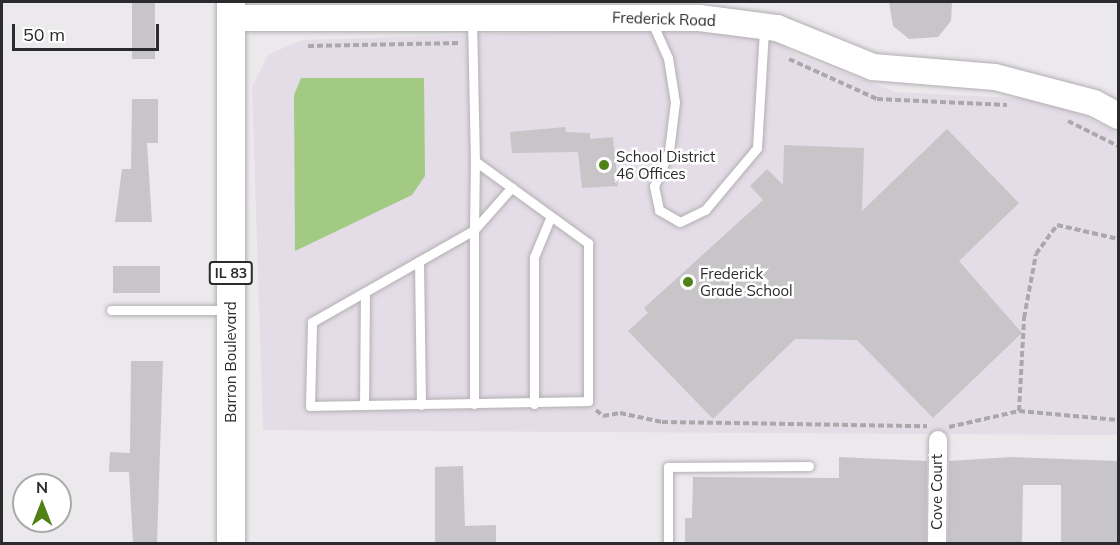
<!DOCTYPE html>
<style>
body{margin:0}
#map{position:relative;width:1120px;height:545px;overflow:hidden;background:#ece9ed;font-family:Mulish,sans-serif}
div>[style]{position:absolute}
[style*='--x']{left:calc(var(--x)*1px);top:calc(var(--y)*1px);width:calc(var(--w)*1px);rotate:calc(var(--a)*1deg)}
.built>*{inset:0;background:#e4dce6}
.water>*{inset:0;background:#a2ca83}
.building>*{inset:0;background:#c8c5c9;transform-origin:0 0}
.path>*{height:4px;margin-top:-2px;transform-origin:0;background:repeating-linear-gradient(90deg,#aba8ac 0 6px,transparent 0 9px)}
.roads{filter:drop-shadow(0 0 2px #b2afb3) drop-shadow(0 0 2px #b2afb3)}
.lane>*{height:9px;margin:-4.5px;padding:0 4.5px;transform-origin:4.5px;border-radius:4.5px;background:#fff}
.street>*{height:18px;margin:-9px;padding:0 9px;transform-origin:9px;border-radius:9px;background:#fff}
.secondary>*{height:26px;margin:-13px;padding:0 13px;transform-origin:13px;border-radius:13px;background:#fff}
.primary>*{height:28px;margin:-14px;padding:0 14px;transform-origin:14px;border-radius:14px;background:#fff}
.dots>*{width:16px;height:16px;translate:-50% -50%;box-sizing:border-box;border:3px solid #fff;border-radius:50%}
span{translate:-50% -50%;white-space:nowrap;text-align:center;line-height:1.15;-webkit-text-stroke:5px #fff;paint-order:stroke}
.shield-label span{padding:2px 4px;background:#fff;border:2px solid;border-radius:4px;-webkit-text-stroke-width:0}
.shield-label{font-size:14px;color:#2b2a2c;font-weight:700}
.street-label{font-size:15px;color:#2b2a2c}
.poi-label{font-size:15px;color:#2b2a2c}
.left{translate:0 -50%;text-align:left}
.frame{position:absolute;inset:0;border:3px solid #2b2a2c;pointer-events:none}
.north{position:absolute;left:12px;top:473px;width:60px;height:60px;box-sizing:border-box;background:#fff;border:2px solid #aaaaab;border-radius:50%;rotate:0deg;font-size:16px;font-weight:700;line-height:24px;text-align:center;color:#2b2a2c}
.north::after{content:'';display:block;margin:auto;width:21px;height:27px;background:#508114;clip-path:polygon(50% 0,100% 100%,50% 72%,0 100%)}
.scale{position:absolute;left:12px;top:24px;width:147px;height:27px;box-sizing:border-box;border:3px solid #2b2a2c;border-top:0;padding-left:8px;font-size:18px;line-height:21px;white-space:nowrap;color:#2b2a2c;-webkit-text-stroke:4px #fff;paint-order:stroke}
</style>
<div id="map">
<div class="built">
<div style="clip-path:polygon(710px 27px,771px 39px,799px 56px,895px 92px,1031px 99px,1073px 111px,1118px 133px,1118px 435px,263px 430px,252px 87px,269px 54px,303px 40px)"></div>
</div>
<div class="water">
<div style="clip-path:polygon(301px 78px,424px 78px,425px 176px,412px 195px,295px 251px,294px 95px)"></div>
</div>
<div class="building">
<div style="left:132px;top:2px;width:23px;height:57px"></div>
<div style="clip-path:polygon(889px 2px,952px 2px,951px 21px,938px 37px,909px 39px,893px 26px)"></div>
<div style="clip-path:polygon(132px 99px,158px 99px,158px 143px,147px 143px,152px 222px,115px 222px,122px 169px,131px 169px)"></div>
<div style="clip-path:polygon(565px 127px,566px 132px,590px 133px,590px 139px,613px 137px,618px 186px,582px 188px,578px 152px,512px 153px,510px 132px)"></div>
<div style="clip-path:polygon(947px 129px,1019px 203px,959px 261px,1022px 333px,933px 418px,857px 340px,795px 339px,713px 419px,628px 331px,648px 313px,644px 308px,763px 200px,750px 186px,767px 169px,783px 185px,784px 145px,864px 148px,862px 211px)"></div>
<div style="left:113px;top:266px;width:47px;height:27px"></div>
<div style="clip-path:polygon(131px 361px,163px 361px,157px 543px,133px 543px,129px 472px,109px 472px,110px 452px,130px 453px)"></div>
<div style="clip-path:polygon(839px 457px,927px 461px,926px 543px,685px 543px,685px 518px,692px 518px,693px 477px,839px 478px)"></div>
<div style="clip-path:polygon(1011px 457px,1119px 461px,1119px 543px,1061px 543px,1061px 485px,1023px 485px,1022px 543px,948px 543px,949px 461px)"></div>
<div style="clip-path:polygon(463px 466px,465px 526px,496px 525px,496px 543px,435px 543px,435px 467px)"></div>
</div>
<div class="path">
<div style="--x:308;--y:46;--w:152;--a:-1.1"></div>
<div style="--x:789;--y:59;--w:97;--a:24.4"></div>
<div style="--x:877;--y:99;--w:130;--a:2.6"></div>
<div style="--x:1068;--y:121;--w:56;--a:26.6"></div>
<div style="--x:596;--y:410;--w:9;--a:41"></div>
<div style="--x:603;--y:416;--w:17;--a:-10"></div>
<div style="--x:620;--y:413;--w:43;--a:12.1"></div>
<div style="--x:662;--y:422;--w:265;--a:0.9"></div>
<div style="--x:1019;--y:411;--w:99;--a:5.2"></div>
<div style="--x:949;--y:427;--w:72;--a:-12.9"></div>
<div style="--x:1019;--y:411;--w:93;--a:-86.9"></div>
<div style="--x:1024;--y:318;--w:65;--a:-79.4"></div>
<div style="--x:1036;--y:254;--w:36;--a:-54"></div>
<div style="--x:1057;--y:225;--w:63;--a:12.9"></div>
</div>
<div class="roads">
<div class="lane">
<div style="--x:472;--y:20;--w:141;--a:88.8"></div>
<div style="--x:475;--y:161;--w:140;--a:36"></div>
<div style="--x:588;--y:243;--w:158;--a:90"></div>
<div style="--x:588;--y:401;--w:278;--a:179"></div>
<div style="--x:310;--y:406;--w:84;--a:-88.6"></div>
<div style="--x:312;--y:322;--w:186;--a:-29.6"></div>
<div style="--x:474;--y:230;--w:69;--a:-89.2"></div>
<div style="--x:651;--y:20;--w:42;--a:65.9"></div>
<div style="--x:668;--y:58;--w:45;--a:81"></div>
<div style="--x:675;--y:102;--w:49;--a:97"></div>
<div style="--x:669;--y:151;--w:38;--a:113"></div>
<div style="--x:654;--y:186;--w:25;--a:78"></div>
<div style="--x:659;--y:210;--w:24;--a:30"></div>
<div style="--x:680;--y:222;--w:28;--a:-26"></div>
<div style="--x:705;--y:210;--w:81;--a:-50"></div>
<div style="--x:757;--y:148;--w:119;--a:-86.6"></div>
<div style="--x:419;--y:261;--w:144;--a:89.2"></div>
<div style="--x:111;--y:310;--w:117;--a:0"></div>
<div style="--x:474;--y:404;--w:174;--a:-90"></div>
<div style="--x:474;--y:230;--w:57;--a:-48.5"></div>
<div style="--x:534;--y:404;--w:147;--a:-90"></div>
<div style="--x:534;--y:257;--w:44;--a:-67.5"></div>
<div style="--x:364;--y:405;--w:113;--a:-89.5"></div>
<div style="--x:668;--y:544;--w:77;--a:-90"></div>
<div style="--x:668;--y:467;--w:141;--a:-0.4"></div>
</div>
<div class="street">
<div style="--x:937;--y:544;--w:104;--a:-89.4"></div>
</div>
<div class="secondary">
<div style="--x:231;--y:18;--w:468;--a:0"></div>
<div style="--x:699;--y:18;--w:79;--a:7.3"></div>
<div style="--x:777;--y:28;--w:104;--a:22.1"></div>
<div style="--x:873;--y:67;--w:122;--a:4.7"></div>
<div style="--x:995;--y:77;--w:102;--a:14.7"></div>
<div style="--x:1094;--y:103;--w:27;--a:28"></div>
</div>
<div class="primary">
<div style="--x:231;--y:544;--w:542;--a:-90"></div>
</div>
</div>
<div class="dots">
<div style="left:604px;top:165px;background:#508114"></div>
<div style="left:688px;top:282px;background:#508114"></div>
</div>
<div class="shield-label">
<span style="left:231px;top:273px">IL 83</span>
</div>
<div class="street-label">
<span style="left:664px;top:19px;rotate:2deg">Frederick Road</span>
<span style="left:231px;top:362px;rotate:-90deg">Barron Boulevard</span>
<span style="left:937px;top:492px;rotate:-90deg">Cove Court</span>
</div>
<div class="poi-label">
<span class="left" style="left:616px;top:165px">School District<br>46 Offices</span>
<span class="left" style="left:700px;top:282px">Frederick<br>Grade School</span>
</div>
<div class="frame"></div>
<div class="north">N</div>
<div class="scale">50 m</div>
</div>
